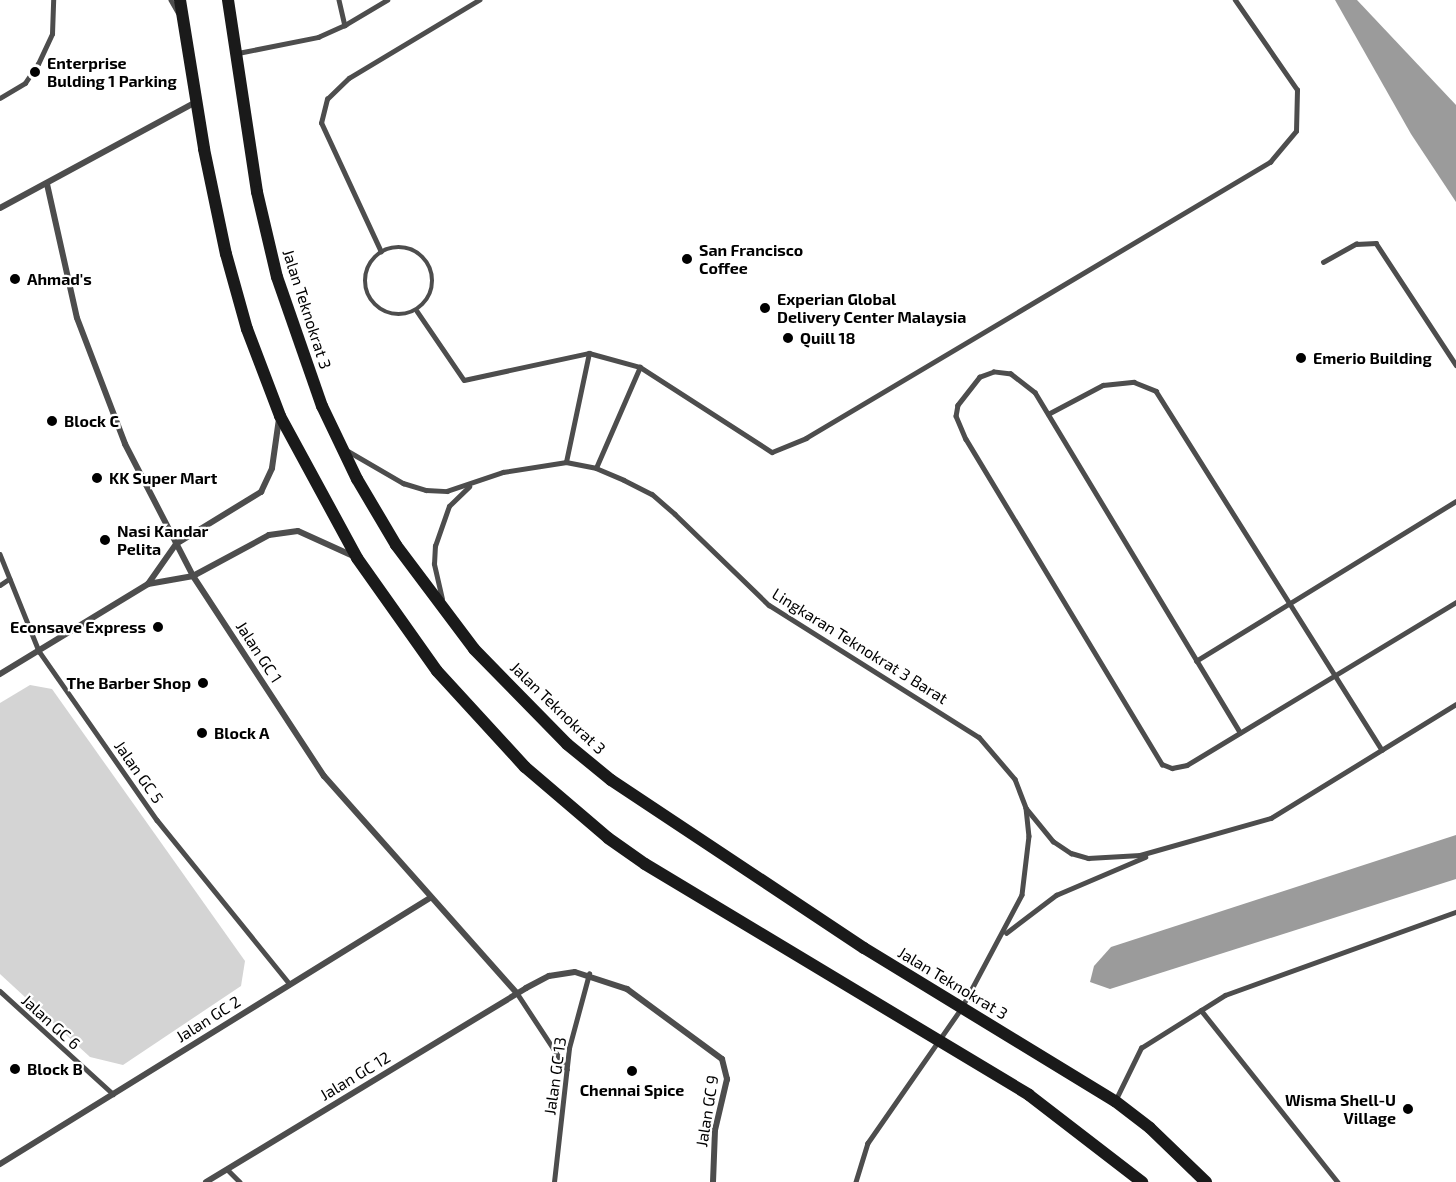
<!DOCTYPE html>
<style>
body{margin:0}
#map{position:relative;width:1456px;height:1182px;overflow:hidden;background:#fff;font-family:"Exo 2",sans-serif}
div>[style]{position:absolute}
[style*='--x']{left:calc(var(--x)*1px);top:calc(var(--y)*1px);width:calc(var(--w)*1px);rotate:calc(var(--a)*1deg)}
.green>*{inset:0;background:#d4d4d4}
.water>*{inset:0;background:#9b9b9b}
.service>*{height:4.5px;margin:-2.25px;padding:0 2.25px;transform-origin:2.25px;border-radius:2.25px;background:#4d4d4d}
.service>.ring{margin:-2.25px;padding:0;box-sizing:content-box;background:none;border:4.5px solid #4d4d4d;border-radius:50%}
.minor>*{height:6px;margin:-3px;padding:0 3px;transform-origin:3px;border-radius:3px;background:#4d4d4d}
.secondary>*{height:12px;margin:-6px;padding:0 6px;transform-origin:6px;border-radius:6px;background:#1a1a1a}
.dots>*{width:16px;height:16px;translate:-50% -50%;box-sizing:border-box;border:3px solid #fff;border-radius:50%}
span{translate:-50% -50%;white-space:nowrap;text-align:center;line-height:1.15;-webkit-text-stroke:4.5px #fff;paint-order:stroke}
.poi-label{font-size:16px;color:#000;font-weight:700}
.left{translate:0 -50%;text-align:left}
.right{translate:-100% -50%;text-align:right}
.street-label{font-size:16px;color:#000}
</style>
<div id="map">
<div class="green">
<div style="clip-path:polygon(30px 685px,52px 689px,245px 961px,241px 986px,123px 1065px,90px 1057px,0 974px,0 703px)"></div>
</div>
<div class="water">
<div style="clip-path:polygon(1335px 0,1357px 0,1456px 105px,1456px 202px,1411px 134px)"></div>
<div style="clip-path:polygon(1456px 835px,1456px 879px,1110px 989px,1090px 982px,1094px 966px,1111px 947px)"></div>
</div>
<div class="service">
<div style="--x:171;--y:0;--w:14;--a:60"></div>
<div style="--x:339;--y:0;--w:26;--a:77"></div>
<div style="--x:345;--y:25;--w:49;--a:-30.8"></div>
<div style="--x:238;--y:53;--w:82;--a:-11.3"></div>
<div style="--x:318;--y:37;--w:30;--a:-24"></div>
<div style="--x:0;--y:98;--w:29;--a:-31"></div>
<div style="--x:25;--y:83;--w:23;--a:-56"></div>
<div style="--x:38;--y:64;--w:33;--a:-65"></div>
<div style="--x:52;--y:34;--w:34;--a:-88"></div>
<div class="ring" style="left:365px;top:247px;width:63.5px;height:63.5px"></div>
<div style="--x:381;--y:252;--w:142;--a:-114.9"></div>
<div style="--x:321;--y:123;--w:25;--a:-76"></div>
<div style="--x:327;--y:99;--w:30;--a:-44"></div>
<div style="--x:349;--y:78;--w:152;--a:-31"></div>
<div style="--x:1323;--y:262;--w:38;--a:-29"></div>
<div style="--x:1356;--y:244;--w:20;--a:-3"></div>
<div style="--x:1376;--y:243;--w:146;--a:56.7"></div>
<div style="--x:417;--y:311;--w:83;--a:55.7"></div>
<div style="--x:464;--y:380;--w:128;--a:-12.2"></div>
<div style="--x:589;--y:353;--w:53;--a:15.4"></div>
<div style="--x:640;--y:367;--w:157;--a:32.8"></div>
<div style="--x:772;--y:452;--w:37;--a:-22"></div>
<div style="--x:806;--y:438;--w:540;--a:-30.75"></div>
<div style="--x:1270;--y:162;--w:40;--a:-50"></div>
<div style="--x:1296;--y:131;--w:41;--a:-88.6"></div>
<div style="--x:1297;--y:90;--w:109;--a:-124.6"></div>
<div style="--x:1048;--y:414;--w:62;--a:-27.8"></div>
<div style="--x:1103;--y:385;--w:31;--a:-6"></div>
<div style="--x:1134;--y:382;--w:24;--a:22"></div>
<div style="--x:1156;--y:391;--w:424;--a:57.8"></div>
<div style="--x:348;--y:451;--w:64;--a:30.2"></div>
<div style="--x:403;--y:483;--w:24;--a:17"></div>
<div style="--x:426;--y:490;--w:21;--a:3"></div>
<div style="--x:447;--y:491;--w:59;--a:-18.7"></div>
<div style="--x:503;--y:472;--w:64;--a:-9"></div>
<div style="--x:566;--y:462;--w:31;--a:11"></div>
<div style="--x:596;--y:468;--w:30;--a:23"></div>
<div style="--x:624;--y:480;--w:31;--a:27"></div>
<div style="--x:652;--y:494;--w:30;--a:41"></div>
<div style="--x:675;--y:514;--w:131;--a:44.1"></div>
<div style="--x:769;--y:605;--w:248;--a:32.2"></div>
<div style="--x:979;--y:737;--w:55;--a:49.4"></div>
<div style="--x:1015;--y:779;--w:31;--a:69"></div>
<div style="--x:1026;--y:808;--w:28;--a:84"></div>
<div style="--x:1029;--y:836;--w:59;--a:96.8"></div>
<div style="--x:1022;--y:895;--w:128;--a:118"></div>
<div style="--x:962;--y:1008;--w:165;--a:124.8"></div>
<div style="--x:868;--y:1143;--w:41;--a:107.1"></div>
<div style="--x:566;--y:462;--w:111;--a:-78.1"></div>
<div style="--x:596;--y:468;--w:110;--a:-66.5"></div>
<div style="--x:0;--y:554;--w:105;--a:68.1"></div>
<div style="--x:39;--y:651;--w:206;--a:55.1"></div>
<div style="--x:157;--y:820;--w:211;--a:51"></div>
<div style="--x:0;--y:585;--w:11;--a:-34"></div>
<div style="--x:442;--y:599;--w:36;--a:-103"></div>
<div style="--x:434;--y:564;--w:18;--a:-87"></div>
<div style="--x:435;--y:546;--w:42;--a:-70.7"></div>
<div style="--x:449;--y:506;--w:28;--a:-44"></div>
<div style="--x:1196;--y:661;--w:305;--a:-31.6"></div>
<div style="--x:1240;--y:733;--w:397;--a:-121.1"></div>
<div style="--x:1035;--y:393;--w:31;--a:-142"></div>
<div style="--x:1011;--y:374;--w:17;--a:-173"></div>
<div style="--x:994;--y:372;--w:15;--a:160"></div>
<div style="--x:980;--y:377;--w:36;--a:128"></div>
<div style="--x:958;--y:405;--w:11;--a:100"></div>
<div style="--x:956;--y:416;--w:25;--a:67"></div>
<div style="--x:966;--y:439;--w:380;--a:58.9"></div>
<div style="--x:1162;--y:764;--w:11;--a:22"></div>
<div style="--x:1172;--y:768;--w:15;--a:-11"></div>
<div style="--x:1187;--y:765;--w:315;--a:-31.2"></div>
<div style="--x:1026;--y:808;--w:43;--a:50.7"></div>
<div style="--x:1053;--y:841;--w:22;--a:34"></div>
<div style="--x:1071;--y:853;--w:18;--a:16"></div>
<div style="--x:1088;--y:858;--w:52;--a:-3.3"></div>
<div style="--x:1140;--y:855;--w:136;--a:-15.8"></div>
<div style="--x:1271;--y:818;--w:217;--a:-31.6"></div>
<div style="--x:1006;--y:933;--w:63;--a:-37.2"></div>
<div style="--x:1056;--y:895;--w:97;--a:-23.1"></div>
<div style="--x:0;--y:991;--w:153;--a:42.3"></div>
<div style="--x:517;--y:993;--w:91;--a:56.7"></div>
<div style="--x:1201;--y:1010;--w:220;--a:51.5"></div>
<div style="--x:1116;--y:1099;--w:57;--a:-63.9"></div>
<div style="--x:1141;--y:1048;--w:99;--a:-32.2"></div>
<div style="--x:1225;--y:995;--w:245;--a:-19.8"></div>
<div style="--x:227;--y:1169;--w:18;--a:45"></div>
<div style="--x:554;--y:1182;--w:135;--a:-83.6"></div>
<div style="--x:569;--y:1048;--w:77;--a:-74.9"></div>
</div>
<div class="minor">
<div style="--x:47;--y:184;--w:137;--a:77.4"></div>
<div style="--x:77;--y:318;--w:135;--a:69.1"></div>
<div style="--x:125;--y:444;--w:148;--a:62.7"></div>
<div style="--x:193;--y:576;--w:239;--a:56.8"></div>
<div style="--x:324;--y:776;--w:290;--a:48.4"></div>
<div style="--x:0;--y:208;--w:223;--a:-28.4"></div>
<div style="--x:148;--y:584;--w:49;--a:-55"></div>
<div style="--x:176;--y:544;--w:100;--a:-31.5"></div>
<div style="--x:261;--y:492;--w:26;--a:-65"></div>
<div style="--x:272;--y:468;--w:49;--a:-81.9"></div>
<div style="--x:0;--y:674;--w:173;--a:-31.3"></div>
<div style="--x:148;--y:584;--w:46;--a:-10.1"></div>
<div style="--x:193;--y:576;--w:86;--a:-28.3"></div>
<div style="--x:269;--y:535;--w:29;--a:-8"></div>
<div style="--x:298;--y:531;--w:60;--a:24.4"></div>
<div style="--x:0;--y:1164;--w:506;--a:-31.74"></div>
<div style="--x:206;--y:1182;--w:374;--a:-31.2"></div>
<div style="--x:526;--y:988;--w:26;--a:-28"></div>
<div style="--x:549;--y:976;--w:26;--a:-9"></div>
<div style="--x:575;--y:972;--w:55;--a:18.1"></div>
<div style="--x:627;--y:989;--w:118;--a:36.4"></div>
<div style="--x:722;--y:1059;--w:21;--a:76"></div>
<div style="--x:727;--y:1079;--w:52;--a:103.2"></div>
<div style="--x:715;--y:1130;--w:52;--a:92.2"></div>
</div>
<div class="secondary">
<div style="--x:180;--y:0;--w:151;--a:80.8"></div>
<div style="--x:204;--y:149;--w:107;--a:78.2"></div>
<div style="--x:226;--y:254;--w:78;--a:74.4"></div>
<div style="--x:247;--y:329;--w:93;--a:69.2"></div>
<div style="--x:280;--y:416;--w:162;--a:61.5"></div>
<div style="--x:357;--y:558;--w:138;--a:54.7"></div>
<div style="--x:437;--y:671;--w:130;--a:47.5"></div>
<div style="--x:525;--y:767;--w:109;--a:40.5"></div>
<div style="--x:608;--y:838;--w:45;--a:35.1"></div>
<div style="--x:645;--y:864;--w:448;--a:31"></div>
<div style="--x:1029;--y:1095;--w:143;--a:37.6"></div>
<div style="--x:228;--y:0;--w:194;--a:81.4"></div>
<div style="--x:257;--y:192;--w:87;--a:76.8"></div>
<div style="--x:277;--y:277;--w:137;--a:70.8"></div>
<div style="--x:322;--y:406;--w:81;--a:64.4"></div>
<div style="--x:357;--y:479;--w:77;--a:59.4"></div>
<div style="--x:396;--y:545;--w:130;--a:53.1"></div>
<div style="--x:474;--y:649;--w:133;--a:45.6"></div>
<div style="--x:567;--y:744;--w:57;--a:39.3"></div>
<div style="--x:611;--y:780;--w:304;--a:33.6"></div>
<div style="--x:864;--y:948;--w:294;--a:31.4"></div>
<div style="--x:1115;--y:1101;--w:44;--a:37.6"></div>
<div style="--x:1150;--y:1128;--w:78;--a:44"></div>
</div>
<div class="dots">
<div style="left:35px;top:72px;background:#000"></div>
<div style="left:687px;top:259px;background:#000"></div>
<div style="left:15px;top:279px;background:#000"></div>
<div style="left:765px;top:308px;background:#000"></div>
<div style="left:788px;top:338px;background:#000"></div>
<div style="left:1301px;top:358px;background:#000"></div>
<div style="left:52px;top:421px;background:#000"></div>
<div style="left:97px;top:478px;background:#000"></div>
<div style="left:105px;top:540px;background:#000"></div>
<div style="left:158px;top:627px;background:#000"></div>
<div style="left:203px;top:683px;background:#000"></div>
<div style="left:202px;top:733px;background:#000"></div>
<div style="left:15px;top:1069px;background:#000"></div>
<div style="left:632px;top:1071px;background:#000"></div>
<div style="left:1408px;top:1109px;background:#000"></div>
</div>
<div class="poi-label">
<span class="left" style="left:47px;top:72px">Enterprise<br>Bulding 1 Parking</span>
<span class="left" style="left:699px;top:259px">San Francisco<br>Coffee</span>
<span class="left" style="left:27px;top:279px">Ahmad's</span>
<span class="left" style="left:777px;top:308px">Experian Global<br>Delivery Center Malaysia</span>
<span class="left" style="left:800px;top:338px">Quill 18</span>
<span class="left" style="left:1313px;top:358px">Emerio Building</span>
<span class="left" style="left:64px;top:421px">Block C</span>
<span class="left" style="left:109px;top:478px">KK Super Mart</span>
<span class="left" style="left:117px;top:540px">Nasi Kandar<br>Pelita</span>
<span class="right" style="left:146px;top:627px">Econsave Express</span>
<span class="right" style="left:191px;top:683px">The Barber Shop</span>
<span class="left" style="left:214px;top:733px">Block A</span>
<span class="left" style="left:27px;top:1069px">Block B</span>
<span style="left:632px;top:1090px">Chennai Spice</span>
<span class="right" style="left:1396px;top:1109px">Wisma Shell-U<br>Village</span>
</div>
<div class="street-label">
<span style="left:307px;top:309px;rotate:72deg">Jalan Teknokrat 3</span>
<span style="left:860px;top:646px;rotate:32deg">Lingkaran Teknokrat 3 Barat</span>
<span style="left:259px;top:652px;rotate:57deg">Jalan GC 1</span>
<span style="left:558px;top:708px;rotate:44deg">Jalan Teknokrat 3</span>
<span style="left:139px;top:772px;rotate:55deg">Jalan GC 5</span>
<span style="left:953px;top:983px;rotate:31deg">Jalan Teknokrat 3</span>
<span style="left:208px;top:1019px;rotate:-32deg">Jalan GC 2</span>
<span style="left:51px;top:1022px;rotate:42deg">Jalan GC 6</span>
<span style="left:355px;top:1076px;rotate:-31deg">Jalan GC 12</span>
<span style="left:555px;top:1076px;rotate:-82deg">Jalan GC 13</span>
<span style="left:707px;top:1111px;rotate:-81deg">Jalan GC 9</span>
</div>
</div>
